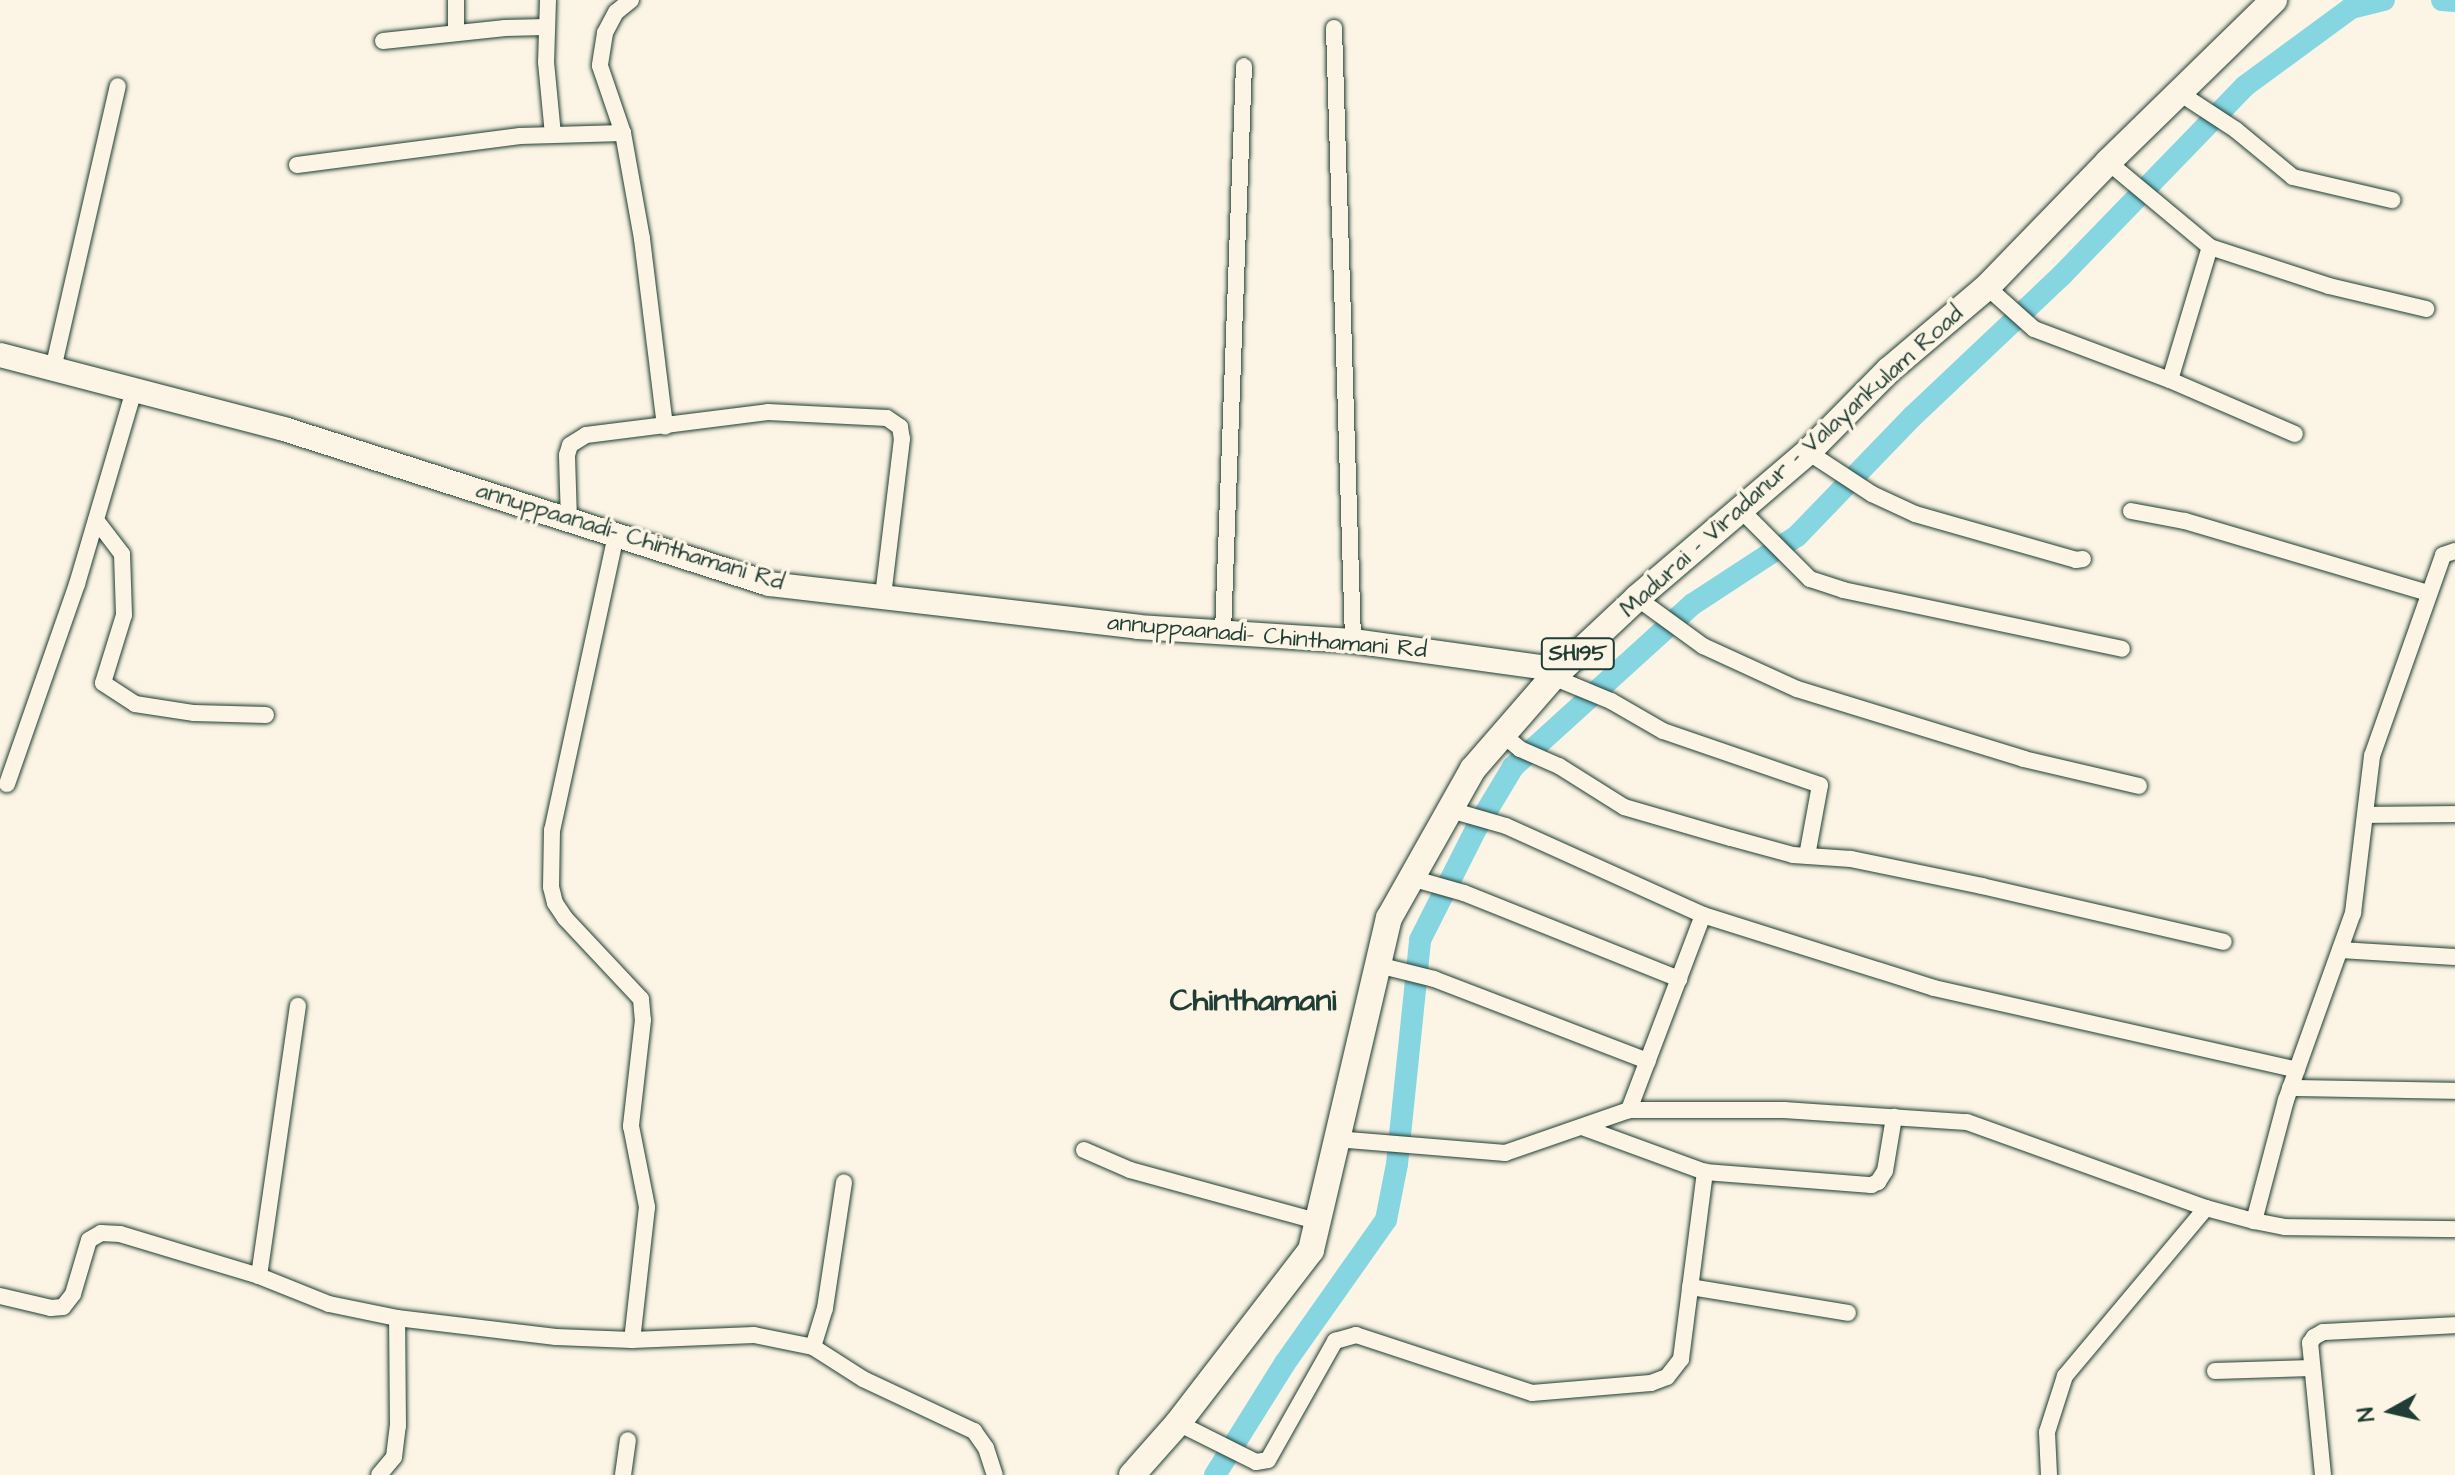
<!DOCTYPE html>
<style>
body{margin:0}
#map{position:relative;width:2455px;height:1475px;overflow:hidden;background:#fcf5e5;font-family:"Architects Daughter",sans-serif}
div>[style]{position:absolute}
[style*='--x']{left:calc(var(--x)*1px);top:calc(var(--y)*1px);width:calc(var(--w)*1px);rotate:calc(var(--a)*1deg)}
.canal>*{height:22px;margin:-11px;padding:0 11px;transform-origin:11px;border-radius:11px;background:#86d6e2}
.roads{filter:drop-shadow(0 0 2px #1f3d34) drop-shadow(0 0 2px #1f3d34)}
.street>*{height:16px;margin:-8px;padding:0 8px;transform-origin:8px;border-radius:8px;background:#fcf5e5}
.secondary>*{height:24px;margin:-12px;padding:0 12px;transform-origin:12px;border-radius:12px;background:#fcf5e5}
.primary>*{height:26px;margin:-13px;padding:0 13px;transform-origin:13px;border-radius:13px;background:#fcf5e5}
span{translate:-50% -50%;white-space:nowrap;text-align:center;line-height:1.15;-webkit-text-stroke:7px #fcf5e5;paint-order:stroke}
.shield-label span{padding:2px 6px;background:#fcf5e5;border:2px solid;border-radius:6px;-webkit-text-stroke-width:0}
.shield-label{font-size:22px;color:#1f3d34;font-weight:700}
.street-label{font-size:24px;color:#1f3d34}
.district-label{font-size:32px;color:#1f3d34;font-weight:700}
.north{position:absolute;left:2351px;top:1371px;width:80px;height:80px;-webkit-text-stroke:6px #fcf5e5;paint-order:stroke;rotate:262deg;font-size:22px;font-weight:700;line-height:32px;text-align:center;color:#1f3d34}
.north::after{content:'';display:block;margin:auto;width:28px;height:36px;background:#1f3d34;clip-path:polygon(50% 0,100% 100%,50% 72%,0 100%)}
</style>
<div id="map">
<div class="canal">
<div style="--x:2442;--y:0;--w:13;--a:4"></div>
<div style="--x:1215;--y:1475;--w:132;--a:-58"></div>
<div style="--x:1285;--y:1363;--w:175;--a:-54.8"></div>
<div style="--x:1386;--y:1220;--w:57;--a:-78.9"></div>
<div style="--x:1397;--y:1164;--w:225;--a:-84.1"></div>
<div style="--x:1420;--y:940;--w:127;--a:-63.2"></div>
<div style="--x:1477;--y:827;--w:70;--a:-59"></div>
<div style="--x:1513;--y:767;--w:243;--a:-42.2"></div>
<div style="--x:1693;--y:604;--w:124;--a:-33.2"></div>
<div style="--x:1797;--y:536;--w:167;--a:-46"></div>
<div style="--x:1913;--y:416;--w:204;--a:-43.4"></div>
<div style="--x:2061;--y:276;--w:264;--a:-45.9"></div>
<div style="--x:2245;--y:86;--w:132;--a:-36.3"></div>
<div style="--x:2351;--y:8;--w:34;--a:-14"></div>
</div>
<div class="roads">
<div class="street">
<div style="--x:548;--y:0;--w:62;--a:91.8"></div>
<div style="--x:546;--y:62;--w:73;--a:84.5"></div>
<div style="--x:631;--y:0;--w:19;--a:141"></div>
<div style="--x:616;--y:12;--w:24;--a:118"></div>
<div style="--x:605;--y:33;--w:33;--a:99"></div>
<div style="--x:600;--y:66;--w:71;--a:71.1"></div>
<div style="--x:623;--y:133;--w:108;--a:79.8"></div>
<div style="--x:642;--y:239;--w:189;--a:83"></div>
<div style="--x:1334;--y:28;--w:613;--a:88.22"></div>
<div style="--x:456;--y:32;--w:32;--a:-90"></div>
<div style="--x:383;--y:41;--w:123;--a:-6.1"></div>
<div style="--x:505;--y:28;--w:41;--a:-1.4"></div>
<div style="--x:2178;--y:92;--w:69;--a:33.2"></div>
<div style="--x:2236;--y:130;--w:74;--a:39.5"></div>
<div style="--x:2293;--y:177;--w:102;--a:13.1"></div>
<div style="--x:297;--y:165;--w:225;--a:-7.4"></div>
<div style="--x:520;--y:136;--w:103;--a:-1.7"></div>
<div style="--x:2210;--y:247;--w:125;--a:18.1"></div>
<div style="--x:2329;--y:286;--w:100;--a:13.3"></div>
<div style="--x:1987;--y:287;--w:63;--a:41.8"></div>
<div style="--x:2034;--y:329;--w:145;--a:20.6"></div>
<div style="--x:2170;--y:380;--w:139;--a:-73.3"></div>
<div style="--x:2210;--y:247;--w:133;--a:-140.2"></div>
<div style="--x:53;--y:369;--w:290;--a:-77.1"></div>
<div style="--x:2170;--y:380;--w:136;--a:23.4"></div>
<div style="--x:1808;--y:452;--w:77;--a:33.3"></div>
<div style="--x:1872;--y:494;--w:47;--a:24.9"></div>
<div style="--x:1915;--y:514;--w:167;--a:15.9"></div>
<div style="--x:2076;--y:560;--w:7;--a:-8"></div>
<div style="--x:1741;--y:510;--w:98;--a:45"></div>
<div style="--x:1810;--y:579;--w:35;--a:18"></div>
<div style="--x:1843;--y:590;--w:285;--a:11.9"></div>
<div style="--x:2131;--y:511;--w:55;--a:10.5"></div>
<div style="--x:2185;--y:521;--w:253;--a:16.5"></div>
<div style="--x:96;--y:520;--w:43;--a:52.6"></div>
<div style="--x:122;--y:554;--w:61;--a:88.1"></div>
<div style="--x:124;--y:615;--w:71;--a:107.2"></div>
<div style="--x:103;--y:683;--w:38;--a:33"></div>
<div style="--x:135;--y:704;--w:60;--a:8.7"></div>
<div style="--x:194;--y:713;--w:72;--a:1.6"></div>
<div style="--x:569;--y:520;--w:65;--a:-91.8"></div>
<div style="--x:567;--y:455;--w:10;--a:-73"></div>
<div style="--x:570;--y:445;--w:19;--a:-32"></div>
<div style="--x:586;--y:435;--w:183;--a:-7.2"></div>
<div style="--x:768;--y:412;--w:119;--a:2.9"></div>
<div style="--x:887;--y:418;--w:16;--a:35"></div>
<div style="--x:900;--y:427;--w:12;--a:81"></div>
<div style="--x:902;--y:439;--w:159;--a:96.9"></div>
<div style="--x:616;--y:535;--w:302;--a:102.2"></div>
<div style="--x:552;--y:830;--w:57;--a:91"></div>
<div style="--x:551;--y:887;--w:16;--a:76"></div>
<div style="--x:555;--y:903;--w:18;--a:56"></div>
<div style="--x:565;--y:918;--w:111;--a:46.8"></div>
<div style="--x:641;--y:999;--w:21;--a:85"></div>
<div style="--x:643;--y:1020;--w:107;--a:96.5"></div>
<div style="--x:631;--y:1126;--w:83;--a:78.8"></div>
<div style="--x:647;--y:1207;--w:134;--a:96.4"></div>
<div style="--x:1637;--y:598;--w:82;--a:36"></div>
<div style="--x:1703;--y:646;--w:103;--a:24.6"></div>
<div style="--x:1797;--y:689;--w:238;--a:17.1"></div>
<div style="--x:2024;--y:759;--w:118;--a:13.2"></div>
<div style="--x:1223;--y:632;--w:566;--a:-87.88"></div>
<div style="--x:1553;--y:677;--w:63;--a:22.5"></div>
<div style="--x:1611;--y:701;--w:60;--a:30"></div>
<div style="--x:1663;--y:731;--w:166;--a:19"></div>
<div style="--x:1820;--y:785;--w:72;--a:100.4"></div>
<div style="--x:1501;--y:733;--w:25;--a:40"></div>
<div style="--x:1520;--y:749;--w:43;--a:23.6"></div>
<div style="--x:1559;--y:766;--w:77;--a:32.2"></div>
<div style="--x:1624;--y:807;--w:111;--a:16.2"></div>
<div style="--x:1731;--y:838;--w:64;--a:15.3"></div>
<div style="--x:1793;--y:855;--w:58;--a:3.9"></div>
<div style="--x:1851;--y:859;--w:134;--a:11.6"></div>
<div style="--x:1982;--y:886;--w:248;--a:13"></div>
<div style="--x:7;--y:784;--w:212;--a:-70.7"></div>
<div style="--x:77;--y:584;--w:202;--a:-73.6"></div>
<div style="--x:1447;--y:809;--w:61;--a:16.1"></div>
<div style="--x:1506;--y:826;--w:216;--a:24.3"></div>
<div style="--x:1703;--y:915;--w:209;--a:110.8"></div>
<div style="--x:2366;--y:815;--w:89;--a:-0.6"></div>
<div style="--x:1411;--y:878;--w:55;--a:15.8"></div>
<div style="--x:1464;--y:893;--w:232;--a:21.8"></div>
<div style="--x:1703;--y:915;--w:242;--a:17.5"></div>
<div style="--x:1934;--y:988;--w:372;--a:12.7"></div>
<div style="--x:2340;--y:950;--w:115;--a:3.5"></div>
<div style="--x:1378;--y:965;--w:58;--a:14"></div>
<div style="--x:1434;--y:979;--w:229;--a:21"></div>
<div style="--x:2290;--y:1088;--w:165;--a:1"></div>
<div style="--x:1582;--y:1127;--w:131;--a:20.1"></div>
<div style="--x:1705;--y:1172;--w:167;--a:4.5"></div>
<div style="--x:1871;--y:1185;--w:8;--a:-23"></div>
<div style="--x:1878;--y:1182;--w:13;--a:-58"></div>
<div style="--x:1885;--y:1171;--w:55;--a:-80.5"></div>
<div style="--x:1336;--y:1139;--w:170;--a:4.7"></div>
<div style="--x:1505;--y:1153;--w:131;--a:-19.1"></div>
<div style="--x:1629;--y:1110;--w:155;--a:0"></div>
<div style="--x:1784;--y:1110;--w:183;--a:3.8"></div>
<div style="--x:1967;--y:1122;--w:254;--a:19.8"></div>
<div style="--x:2206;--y:1208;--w:50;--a:15.2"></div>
<div style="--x:2254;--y:1221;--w:32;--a:11"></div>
<div style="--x:2285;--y:1227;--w:170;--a:0.7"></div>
<div style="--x:1084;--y:1150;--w:50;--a:23.5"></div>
<div style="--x:1130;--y:1170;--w:194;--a:15.3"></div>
<div style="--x:2254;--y:1221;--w:125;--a:-75.2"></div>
<div style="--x:2286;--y:1100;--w:199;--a:-70.3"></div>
<div style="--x:2353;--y:913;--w:158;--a:-83.1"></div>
<div style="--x:2372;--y:756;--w:213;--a:-70.5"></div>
<div style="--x:2443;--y:555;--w:13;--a:-18"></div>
<div style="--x:259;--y:1276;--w:273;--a:-81.8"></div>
<div style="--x:1690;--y:1287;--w:160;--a:9.3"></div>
<div style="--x:0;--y:1296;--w:52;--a:13.2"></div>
<div style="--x:51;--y:1308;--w:12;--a:-5"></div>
<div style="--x:63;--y:1307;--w:16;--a:-52"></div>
<div style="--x:73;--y:1294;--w:56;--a:-73.5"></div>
<div style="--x:89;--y:1240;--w:14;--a:-30"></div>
<div style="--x:101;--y:1233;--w:19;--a:3"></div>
<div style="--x:120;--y:1234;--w:145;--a:16.8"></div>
<div style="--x:259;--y:1276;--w:75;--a:21.8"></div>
<div style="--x:329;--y:1304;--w:69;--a:11.6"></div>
<div style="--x:397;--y:1318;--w:160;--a:6.8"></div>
<div style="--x:556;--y:1337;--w:76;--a:2.3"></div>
<div style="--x:632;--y:1340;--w:122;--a:-2.3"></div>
<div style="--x:754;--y:1335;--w:60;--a:11.5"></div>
<div style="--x:813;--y:1347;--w:59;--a:32.6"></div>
<div style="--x:863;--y:1379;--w:123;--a:25.1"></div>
<div style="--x:974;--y:1431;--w:21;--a:55"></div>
<div style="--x:986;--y:1448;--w:28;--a:72"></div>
<div style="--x:813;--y:1347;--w:41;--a:-72.9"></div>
<div style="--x:825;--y:1308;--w:127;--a:-81.4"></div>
<div style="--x:2215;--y:1371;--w:97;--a:-1.8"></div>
<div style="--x:1178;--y:1423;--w:87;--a:26.6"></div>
<div style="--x:1256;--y:1462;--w:12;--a:-9"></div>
<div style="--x:1268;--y:1460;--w:137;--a:-60.6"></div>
<div style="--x:1335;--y:1341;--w:22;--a:-16"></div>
<div style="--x:1356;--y:1335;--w:185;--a:18.2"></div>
<div style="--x:1532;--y:1393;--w:119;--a:-4.8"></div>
<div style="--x:1651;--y:1383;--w:17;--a:-21"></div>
<div style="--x:1667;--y:1377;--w:23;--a:-52"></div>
<div style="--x:1681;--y:1359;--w:189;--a:-82.7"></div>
<div style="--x:379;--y:1475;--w:23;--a:-50"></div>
<div style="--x:394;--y:1457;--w:31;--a:-83"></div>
<div style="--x:398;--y:1426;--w:108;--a:-90.5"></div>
<div style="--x:623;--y:1475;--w:35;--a:-82"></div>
<div style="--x:2049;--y:1475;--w:43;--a:-92.7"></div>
<div style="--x:2047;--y:1432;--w:59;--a:-72.2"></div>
<div style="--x:2065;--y:1376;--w:219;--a:-50"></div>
<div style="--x:2323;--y:1475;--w:133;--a:-95.6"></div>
<div style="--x:2310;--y:1343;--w:7;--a:-56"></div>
<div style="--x:2314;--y:1337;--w:10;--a:-29"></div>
<div style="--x:2323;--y:1332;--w:132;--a:-3"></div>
</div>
<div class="secondary">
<div style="--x:0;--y:355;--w:293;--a:14.6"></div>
<div style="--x:284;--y:429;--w:509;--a:17.72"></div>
<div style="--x:769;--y:584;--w:371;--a:6.6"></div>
<div style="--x:1138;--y:627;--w:215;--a:3.7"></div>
<div style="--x:1353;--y:641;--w:210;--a:7.9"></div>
</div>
<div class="primary">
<div style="--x:1132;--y:1475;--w:69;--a:-48.5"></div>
<div style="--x:1178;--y:1423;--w:218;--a:-52.4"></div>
<div style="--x:1311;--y:1250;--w:341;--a:-76.8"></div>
<div style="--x:1389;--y:918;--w:171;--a:-60.6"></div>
<div style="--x:1473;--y:769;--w:122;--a:-49"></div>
<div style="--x:1553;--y:677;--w:115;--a:-43.2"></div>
<div style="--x:1637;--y:598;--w:225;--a:-40.5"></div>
<div style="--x:1808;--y:452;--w:115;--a:-45.4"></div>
<div style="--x:1889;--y:370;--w:128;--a:-40.3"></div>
<div style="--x:1987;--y:287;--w:174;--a:-45.9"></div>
<div style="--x:2108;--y:162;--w:232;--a:-44.3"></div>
</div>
</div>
<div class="shield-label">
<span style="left:1578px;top:654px">SH195</span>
</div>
<div class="street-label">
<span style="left:1792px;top:462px;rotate:-42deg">Madurai - Viradanur - Valayankulam Road</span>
<span style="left:630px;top:537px;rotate:17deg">annuppaanadi- Chinthamani Rd</span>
<span style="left:1267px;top:637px;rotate:5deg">annuppaanadi- Chinthamani Rd</span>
</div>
<div class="district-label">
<span style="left:1253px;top:1001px">Chinthamani</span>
</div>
<div class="north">N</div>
</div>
